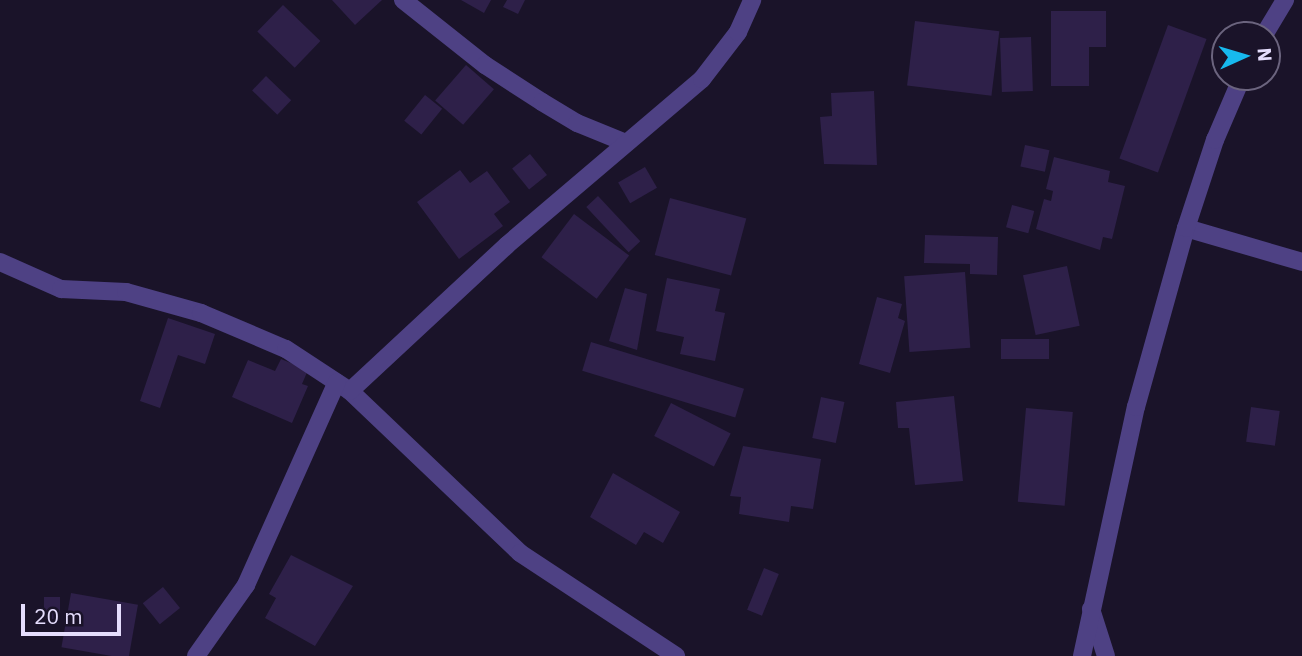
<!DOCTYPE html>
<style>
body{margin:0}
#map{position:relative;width:1302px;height:656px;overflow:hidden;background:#1a1329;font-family:"IBM Plex Sans",sans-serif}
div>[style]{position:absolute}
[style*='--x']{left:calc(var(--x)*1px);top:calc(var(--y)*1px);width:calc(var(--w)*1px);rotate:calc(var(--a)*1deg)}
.building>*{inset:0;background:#2e2049;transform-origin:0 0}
.minor>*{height:18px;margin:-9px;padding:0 9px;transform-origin:9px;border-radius:9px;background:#4e4184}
span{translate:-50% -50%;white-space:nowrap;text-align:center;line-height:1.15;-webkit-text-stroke:5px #1a1329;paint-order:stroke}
.north{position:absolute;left:1211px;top:21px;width:70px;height:70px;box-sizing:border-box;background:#1a1329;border:2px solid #6b647e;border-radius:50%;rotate:86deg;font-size:19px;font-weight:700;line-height:28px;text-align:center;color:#e5ddfd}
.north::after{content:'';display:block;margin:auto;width:24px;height:32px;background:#17b9ee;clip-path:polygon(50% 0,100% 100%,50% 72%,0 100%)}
.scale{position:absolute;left:21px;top:604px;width:100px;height:32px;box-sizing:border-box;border:4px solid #e5ddfd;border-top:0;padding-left:9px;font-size:21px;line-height:24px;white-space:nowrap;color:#e5ddfd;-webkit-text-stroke:5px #1a1329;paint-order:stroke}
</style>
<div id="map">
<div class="building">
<div style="clip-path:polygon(332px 0,382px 0,355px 25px)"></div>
<div style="clip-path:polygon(461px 0,491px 0,484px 13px)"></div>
<div style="clip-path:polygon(507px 0,525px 0,518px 14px,503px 7px)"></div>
<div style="left:283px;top:5px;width:52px;height:37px;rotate:44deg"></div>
<div style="clip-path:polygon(1051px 11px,1106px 11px,1106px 47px,1089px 47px,1089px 86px,1051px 86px)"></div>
<div style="left:915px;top:21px;width:85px;height:65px;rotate:7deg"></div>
<div style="left:1168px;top:25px;width:41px;height:142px;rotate:20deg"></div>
<div style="left:1031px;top:37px;width:54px;height:31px;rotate:88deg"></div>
<div style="left:466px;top:65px;width:37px;height:47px;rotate:41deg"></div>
<div style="left:266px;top:76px;width:35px;height:20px;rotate:44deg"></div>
<div style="clip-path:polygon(874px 91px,877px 165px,824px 164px,820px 117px,832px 116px,831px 93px)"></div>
<div style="left:425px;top:95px;width:22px;height:33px;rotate:39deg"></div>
<div style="left:1025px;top:145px;width:25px;height:22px;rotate:12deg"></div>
<div style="left:530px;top:154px;width:27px;height:23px;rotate:51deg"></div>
<div style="clip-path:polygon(1054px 157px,1110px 171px,1108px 182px,1125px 186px,1112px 239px,1103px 237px,1100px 250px,1036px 229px,1044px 199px,1051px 201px,1053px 191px,1046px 189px)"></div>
<div style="left:645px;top:167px;width:24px;height:31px;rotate:60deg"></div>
<div style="clip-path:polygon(460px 170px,470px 183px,487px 171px,510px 202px,494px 214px,503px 226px,459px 259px,417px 202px)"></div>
<div style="left:598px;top:196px;width:62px;height:16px;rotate:47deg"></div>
<div style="left:670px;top:198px;width:79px;height:59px;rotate:15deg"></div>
<div style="left:1012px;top:205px;width:23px;height:23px;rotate:15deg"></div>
<div style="left:574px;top:214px;width:69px;height:54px;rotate:37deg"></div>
<div style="clip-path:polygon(925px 235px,998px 237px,997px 275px,970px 274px,970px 264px,924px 263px)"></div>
<div style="left:1067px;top:266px;width:61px;height:45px;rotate:78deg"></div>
<div style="left:965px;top:272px;width:76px;height:61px;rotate:86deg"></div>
<div style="clip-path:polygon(667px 278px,720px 289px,715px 311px,725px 313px,715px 361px,680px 354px,684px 337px,656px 331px)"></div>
<div style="clip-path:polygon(625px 288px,647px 294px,637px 350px,609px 341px)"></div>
<div style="clip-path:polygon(877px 297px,902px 304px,898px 318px,905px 321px,890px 373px,859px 364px)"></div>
<div style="clip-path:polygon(168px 318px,215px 334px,205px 364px,178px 355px,160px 408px,140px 401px)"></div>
<div style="left:1049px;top:339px;width:20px;height:48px;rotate:90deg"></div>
<div style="left:591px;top:342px;width:160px;height:30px;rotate:17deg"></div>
<div style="clip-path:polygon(281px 359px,308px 370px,302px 384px,308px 386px,292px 423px,232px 397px,248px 360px,275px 371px)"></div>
<div style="clip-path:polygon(954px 396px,963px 481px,915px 485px,909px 428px,898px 428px,896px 402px)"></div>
<div style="left:821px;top:397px;width:24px;height:42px;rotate:12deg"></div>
<div style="left:671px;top:403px;width:67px;height:37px;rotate:27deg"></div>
<div style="left:1251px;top:407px;width:29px;height:35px;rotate:8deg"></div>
<div style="left:1026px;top:408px;width:47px;height:94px;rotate:5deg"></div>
<div style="clip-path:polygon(743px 446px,821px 459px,813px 509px,791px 506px,789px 522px,739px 514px,741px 497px,730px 496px)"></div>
<div style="clip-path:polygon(613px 473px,680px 512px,663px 543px,644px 532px,636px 545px,590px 517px)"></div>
<div style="clip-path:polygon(291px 555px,353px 586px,315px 646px,265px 618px,276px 598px,269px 594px)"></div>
<div style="left:764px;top:568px;width:16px;height:45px;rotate:22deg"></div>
<div style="left:163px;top:587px;width:27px;height:26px;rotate:51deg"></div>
<div style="left:71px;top:593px;width:68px;height:55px;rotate:10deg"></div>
<div style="left:44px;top:597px;width:16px;height:22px"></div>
</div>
<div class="minor">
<div style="--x:403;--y:0;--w:105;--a:38.4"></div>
<div style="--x:485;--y:65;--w:68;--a:33"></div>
<div style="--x:542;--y:102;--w:41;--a:31"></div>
<div style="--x:577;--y:123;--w:53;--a:22.2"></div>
<div style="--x:1264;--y:35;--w:41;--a:-59"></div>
<div style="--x:1186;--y:228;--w:121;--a:16.3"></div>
<div style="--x:0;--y:262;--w:67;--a:23.9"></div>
<div style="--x:61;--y:289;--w:65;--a:2.6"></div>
<div style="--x:126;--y:292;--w:78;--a:15.6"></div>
<div style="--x:201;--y:313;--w:92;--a:23"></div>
<div style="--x:286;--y:349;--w:77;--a:33.3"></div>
<div style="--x:350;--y:391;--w:235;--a:43.6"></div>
<div style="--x:520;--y:553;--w:187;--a:33.4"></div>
<div style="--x:350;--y:391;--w:214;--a:-42.9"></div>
<div style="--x:507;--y:245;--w:256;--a:-40.4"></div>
<div style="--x:702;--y:79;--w:59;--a:-52.5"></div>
<div style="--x:738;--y:32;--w:35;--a:-66"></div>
<div style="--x:1091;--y:609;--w:49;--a:72.3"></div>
<div style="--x:196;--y:656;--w:87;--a:-54.8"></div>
<div style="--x:246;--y:585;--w:222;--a:-65.9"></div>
<div style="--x:1082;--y:656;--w:255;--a:-77.8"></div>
<div style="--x:1136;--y:407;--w:186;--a:-74.4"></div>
<div style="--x:1186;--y:228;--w:93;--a:-71.8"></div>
<div style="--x:1215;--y:140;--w:69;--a:-66.8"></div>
</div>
<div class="north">N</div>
<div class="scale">20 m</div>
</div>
